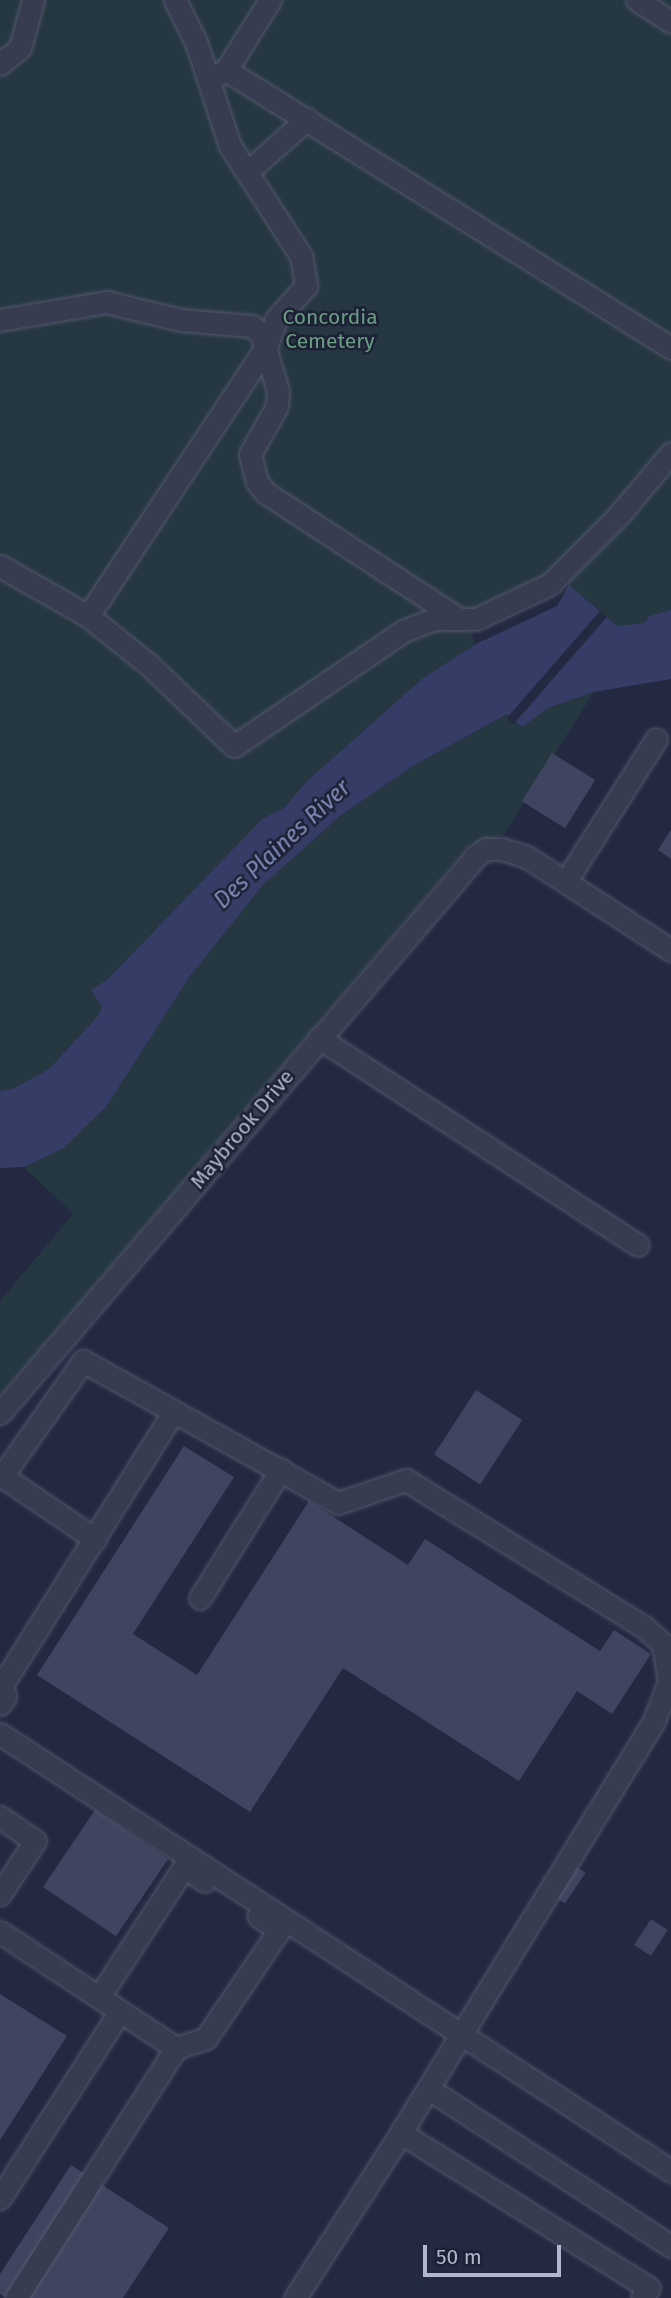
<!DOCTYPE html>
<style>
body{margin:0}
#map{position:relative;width:671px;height:2298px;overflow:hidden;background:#232940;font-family:"Fira Sans",sans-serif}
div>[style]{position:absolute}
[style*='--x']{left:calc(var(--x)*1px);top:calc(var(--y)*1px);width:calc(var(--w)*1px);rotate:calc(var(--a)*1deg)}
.green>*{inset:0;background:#253741}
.water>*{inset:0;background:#353d66}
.pier>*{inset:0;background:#232940;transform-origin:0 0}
.building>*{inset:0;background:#3f4560;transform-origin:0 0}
.roads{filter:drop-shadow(0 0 2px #52576b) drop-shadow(0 0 2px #52576b)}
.minor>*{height:21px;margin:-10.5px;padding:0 10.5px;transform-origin:10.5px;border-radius:10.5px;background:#383c50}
span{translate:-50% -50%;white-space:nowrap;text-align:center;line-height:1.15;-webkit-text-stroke:5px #1c2135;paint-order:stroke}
.park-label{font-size:21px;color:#6a9d82}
.street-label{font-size:21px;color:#b4b7cb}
.water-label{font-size:23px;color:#818bb8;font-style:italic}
.scale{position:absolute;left:423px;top:2245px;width:138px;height:32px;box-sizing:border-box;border:4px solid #b4b7cb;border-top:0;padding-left:9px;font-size:21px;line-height:24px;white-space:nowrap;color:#b4b7cb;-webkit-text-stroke:5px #1c2135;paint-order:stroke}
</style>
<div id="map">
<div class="green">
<div style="clip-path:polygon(0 0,671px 0,671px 610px,649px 616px,645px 623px,617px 626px,565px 582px,469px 628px,476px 644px,423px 678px,307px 781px,285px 807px,262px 819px,108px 979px,91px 990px,102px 1007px,97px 1017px,49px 1069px,15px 1089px,0 1091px)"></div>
<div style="clip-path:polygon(594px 692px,503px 836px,471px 844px,0 1396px,0 1301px,73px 1214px,24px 1167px,64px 1147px,106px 1107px,190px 976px,262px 886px,341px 815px,413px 766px,507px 714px,522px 727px,548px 708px)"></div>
</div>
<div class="water">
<div style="clip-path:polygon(569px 585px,617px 626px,645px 623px,649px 616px,671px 610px,671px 679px,594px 692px,548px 708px,522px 727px,507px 714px,413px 766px,341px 815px,262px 886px,190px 976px,106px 1107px,64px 1148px,24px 1167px,0 1168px,0 1091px,15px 1088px,49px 1069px,97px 1017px,102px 1007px,91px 990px,108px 979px,262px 819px,285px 807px,307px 781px,423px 678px,476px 644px,557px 606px)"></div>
</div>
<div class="pier">
<div style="left:600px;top:611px;width:9px;height:142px;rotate:41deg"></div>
</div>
<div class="building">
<div style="left:552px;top:753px;width:51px;height:57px;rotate:32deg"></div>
<div style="clip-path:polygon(671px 830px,671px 859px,658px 850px)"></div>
<div style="left:476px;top:1390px;width:55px;height:77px;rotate:33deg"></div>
<div style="clip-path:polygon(184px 1446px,234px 1477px,133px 1634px,197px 1675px,309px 1501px,408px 1565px,425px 1539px,600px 1651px,614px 1630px,651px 1654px,612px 1714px,577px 1691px,519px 1781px,343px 1668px,250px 1812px,37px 1675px)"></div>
<div style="left:95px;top:1810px;width:88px;height:93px;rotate:34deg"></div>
<div style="left:574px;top:1865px;width:14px;height:37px;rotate:34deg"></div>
<div style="left:651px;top:1919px;width:20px;height:31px;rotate:33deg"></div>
<div style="clip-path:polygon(0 1994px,67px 2036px,0 2140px)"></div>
<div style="clip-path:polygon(71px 2165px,169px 2228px,123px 2298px,7px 2298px,0 2294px,0 2274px)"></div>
</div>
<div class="roads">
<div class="minor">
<div style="--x:637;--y:0;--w:40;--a:32.9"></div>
<div style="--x:0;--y:64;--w:26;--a:-39"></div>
<div style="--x:20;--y:48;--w:50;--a:-74.8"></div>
<div style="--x:226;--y:70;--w:525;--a:31.99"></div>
<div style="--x:216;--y:76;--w:12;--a:-31"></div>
<div style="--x:226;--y:70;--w:83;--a:-57.8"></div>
<div style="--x:247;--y:172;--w:80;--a:-41.5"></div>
<div style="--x:0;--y:320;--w:108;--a:-9.6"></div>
<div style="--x:106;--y:302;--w:77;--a:13.5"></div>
<div style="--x:181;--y:320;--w:71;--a:4.8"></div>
<div style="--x:252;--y:326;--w:12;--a:42"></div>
<div style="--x:261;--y:334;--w:59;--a:73.4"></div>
<div style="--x:278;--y:391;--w:15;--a:94"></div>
<div style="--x:277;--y:406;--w:55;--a:119.4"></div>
<div style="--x:250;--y:454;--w:29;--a:76"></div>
<div style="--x:257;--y:482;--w:14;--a:51"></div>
<div style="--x:266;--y:493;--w:225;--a:33.1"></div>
<div style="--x:0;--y:566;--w:101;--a:29.6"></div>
<div style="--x:88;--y:616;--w:77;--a:38.7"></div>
<div style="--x:148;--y:664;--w:119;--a:43.6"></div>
<div style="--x:234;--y:746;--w:204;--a:-34.2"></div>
<div style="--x:403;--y:631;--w:33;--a:-21"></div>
<div style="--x:434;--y:619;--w:42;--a:0"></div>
<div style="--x:476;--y:619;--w:82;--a:-25.3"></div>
<div style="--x:550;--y:584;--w:96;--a:-45"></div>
<div style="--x:618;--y:516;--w:82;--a:-49.9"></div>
<div style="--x:88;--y:616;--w:323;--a:-56.5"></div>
<div style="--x:266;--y:347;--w:30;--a:-70"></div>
<div style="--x:276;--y:319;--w:45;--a:-47.7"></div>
<div style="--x:306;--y:286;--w:30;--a:-99"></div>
<div style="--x:301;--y:256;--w:131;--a:-122.8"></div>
<div style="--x:230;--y:146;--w:109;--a:-108.1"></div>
<div style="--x:196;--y:42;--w:47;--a:-116.6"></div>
<div style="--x:566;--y:881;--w:168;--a:-57.6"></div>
<div style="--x:319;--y:1038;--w:380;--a:33"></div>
<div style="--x:0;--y:1413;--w:734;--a:-49.47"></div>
<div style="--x:477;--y:855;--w:11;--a:-34"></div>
<div style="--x:486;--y:849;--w:16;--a:0"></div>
<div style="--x:502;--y:849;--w:26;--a:18"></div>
<div style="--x:527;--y:857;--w:171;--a:32.9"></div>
<div style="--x:95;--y:1539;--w:112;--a:-145.9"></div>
<div style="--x:2;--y:1476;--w:141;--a:-54.8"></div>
<div style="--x:83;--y:1361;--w:292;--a:29.1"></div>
<div style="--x:338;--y:1503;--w:72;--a:-18.7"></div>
<div style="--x:406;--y:1480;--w:280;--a:31.7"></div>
<div style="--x:644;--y:1627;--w:25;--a:42"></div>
<div style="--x:663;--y:1644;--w:37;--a:81"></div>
<div style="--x:669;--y:1681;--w:43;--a:110.6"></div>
<div style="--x:654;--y:1721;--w:483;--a:121.6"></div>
<div style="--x:200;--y:1598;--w:152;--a:-57.9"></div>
<div style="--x:0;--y:1704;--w:9;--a:-54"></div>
<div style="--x:5;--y:1697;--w:12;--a:-104"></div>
<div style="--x:2;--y:1685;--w:322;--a:-57.9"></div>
<div style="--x:0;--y:1734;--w:801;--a:33.07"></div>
<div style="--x:0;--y:1817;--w:42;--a:34.4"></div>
<div style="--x:35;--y:1841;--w:64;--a:123.4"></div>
<div style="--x:0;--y:1932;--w:211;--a:33.4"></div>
<div style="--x:99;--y:1997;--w:155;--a:-56.8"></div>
<div style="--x:184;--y:1867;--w:25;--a:34"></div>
<div style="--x:429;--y:2089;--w:288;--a:33"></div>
<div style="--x:0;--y:2198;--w:222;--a:-57.3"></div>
<div style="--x:16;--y:2298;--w:297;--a:-57.4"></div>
<div style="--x:176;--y:2048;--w:32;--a:-18"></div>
<div style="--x:206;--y:2038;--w:130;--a:-55.9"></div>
<div style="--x:279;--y:1930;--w:25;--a:-146"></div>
<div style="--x:295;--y:2298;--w:196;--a:-57.3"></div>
<div style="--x:401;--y:2133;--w:292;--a:32"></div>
<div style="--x:649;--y:2288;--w:12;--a:125"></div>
</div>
</div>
<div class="park-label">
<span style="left:330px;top:329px">Concordia<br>Cemetery</span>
</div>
<div class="street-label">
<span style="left:242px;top:1129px;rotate:-50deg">Maybrook Drive</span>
</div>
<div class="water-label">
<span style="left:282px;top:844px;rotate:-43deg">Des Plaines River</span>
</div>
<div class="scale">50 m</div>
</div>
